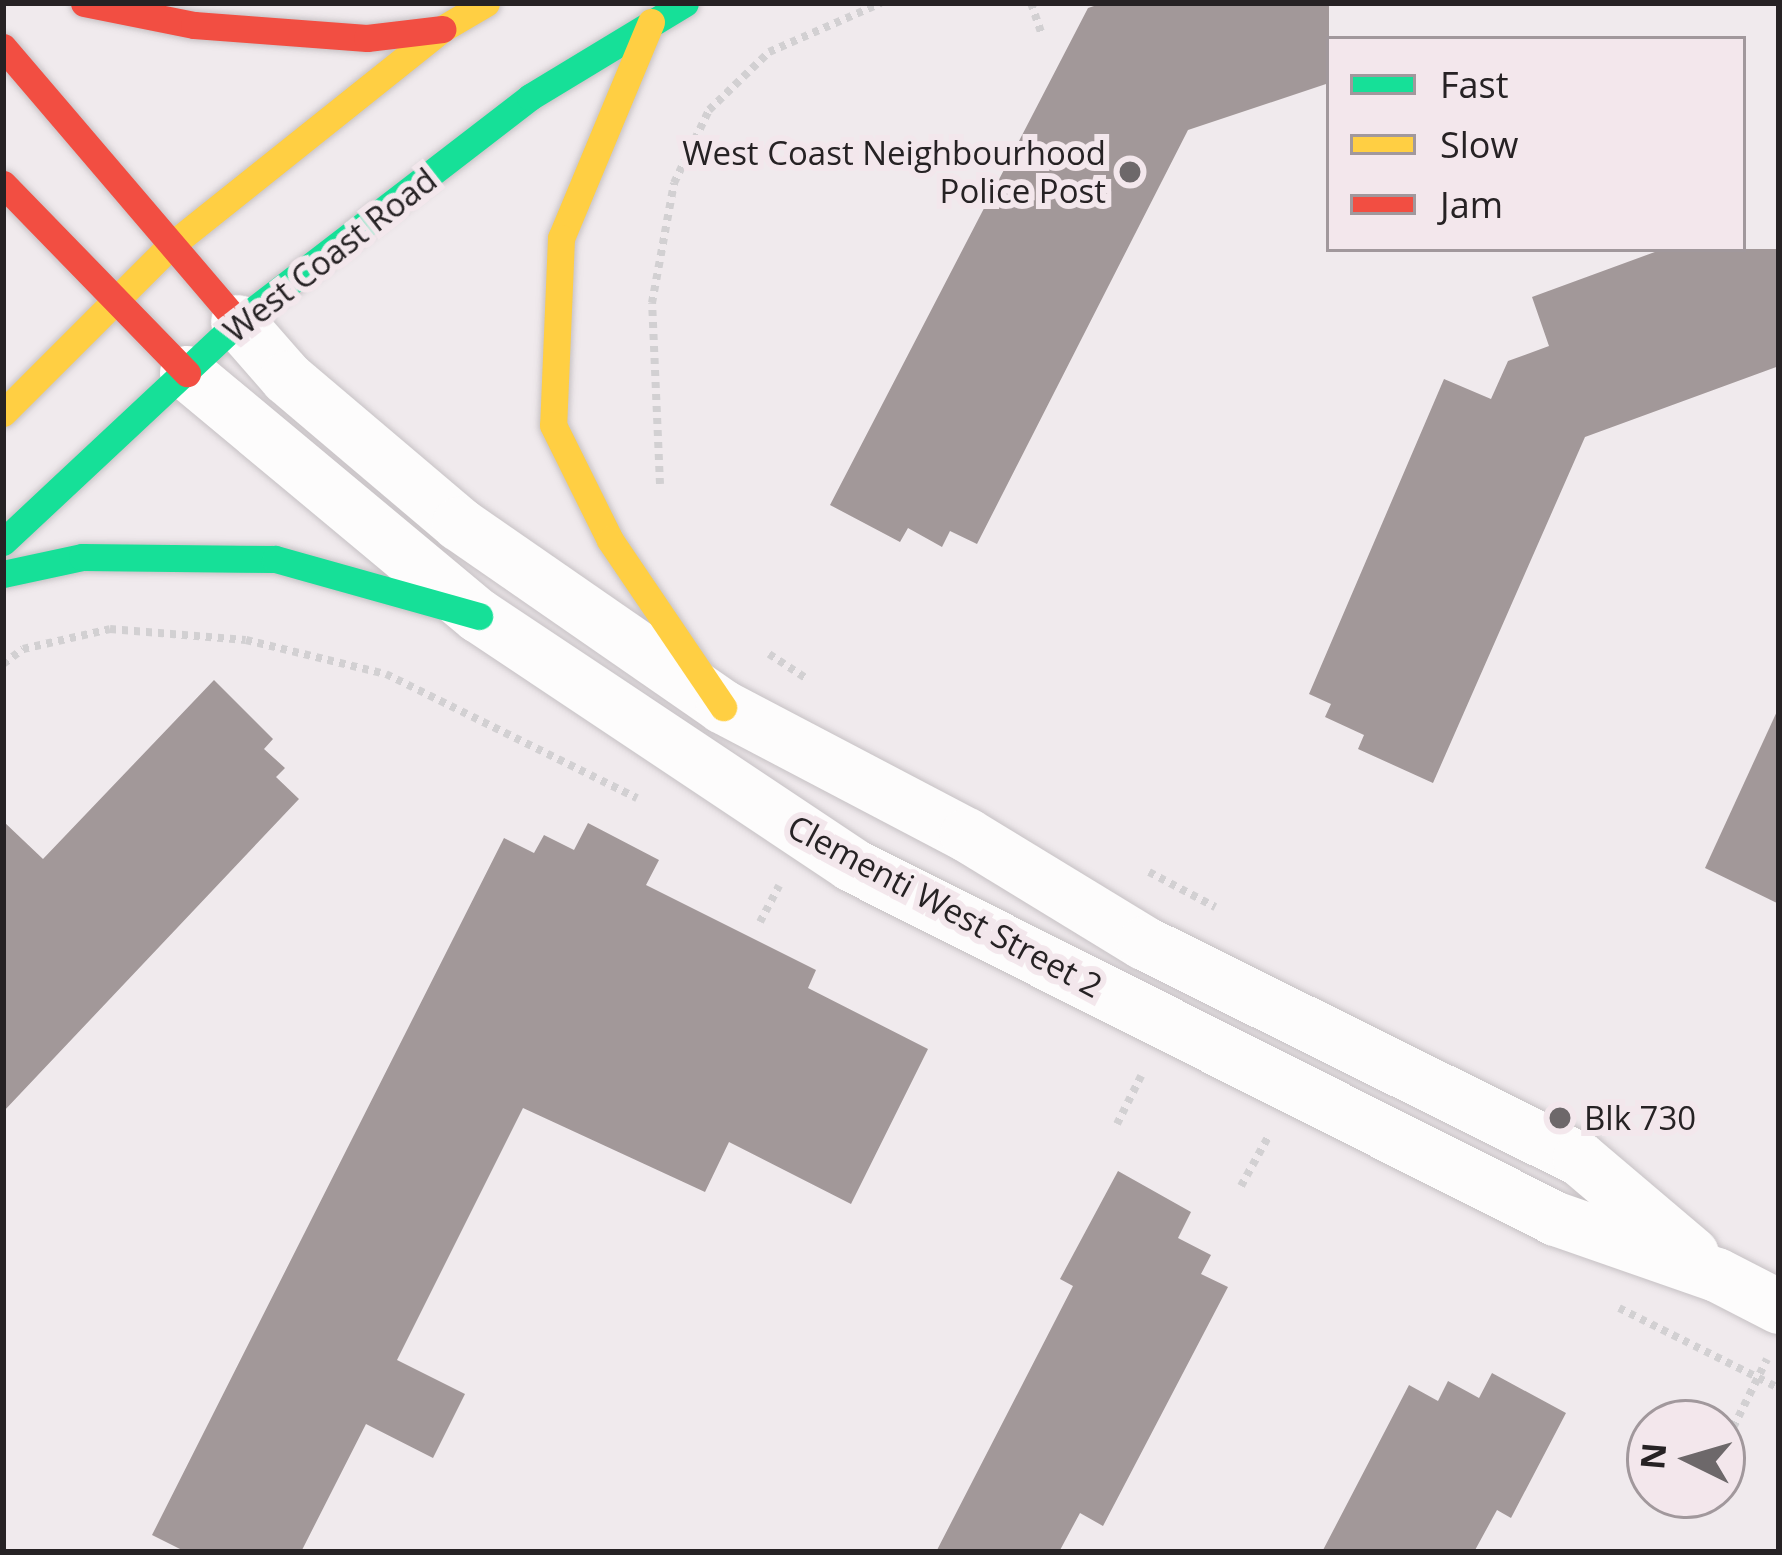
<!DOCTYPE html>
<style>
body{margin:0}
#map{position:relative;width:1782px;height:1555px;overflow:hidden;background:#f0eaed;font-family:"Open Sans",sans-serif}
div>[style]{position:absolute}
[style*='--x']{left:calc(var(--x)*1px);top:calc(var(--y)*1px);width:calc(var(--w)*1px);rotate:calc(var(--a)*1deg)}
.building>*{inset:0;background:#a29899}
.path>*{height:8px;margin-top:-4px;transform-origin:0;background:repeating-linear-gradient(90deg,#d2d0d2 0 6px,transparent 0 12px)}
.roads{filter:drop-shadow(0 0 3px #c6c1c4) drop-shadow(0 0 3px #c6c1c4)}
.street>*{height:54px;margin:-27px;padding:0 27px;transform-origin:27px;border-radius:27px;background:#fdfcfc}
.fast>*{height:27px;margin:-13.5px;padding:0 13.5px;transform-origin:13.5px;border-radius:13.5px;background:#16e098}
.slow>*{height:27px;margin:-13.5px;padding:0 13.5px;transform-origin:13.5px;border-radius:13.5px;background:#ffcf43}
.jam>*{height:27px;margin:-13.5px;padding:0 13.5px;transform-origin:13.5px;border-radius:13.5px;background:#f24e42}
.dots>*{width:33px;height:33px;translate:-50% -50%;box-sizing:border-box;border:6px solid #f3e7ec;border-radius:50%}
span{translate:-50% -50%;white-space:nowrap;text-align:center;line-height:1.15;-webkit-text-stroke:12px #f3e7ec;paint-order:stroke}
.poi-label{font-size:33px;color:#262224}
.right{translate:-100% -50%;text-align:right}
.left{translate:0 -50%;text-align:left}
.street-label{font-size:33px;color:#262224}
.frame{position:absolute;inset:0;border:6px solid #262224;pointer-events:none}
.legend{position:absolute;left:1326px;top:36px;width:420px;height:216px;box-sizing:border-box;background:#f3e7ec;border:3px solid #a1989c;margin:0;padding:15px 21px;list-style:none;font-size:36px;color:#262224}
.legend li{display:flex;align-items:center;gap:24px;height:60px}
.legend b{width:60px;border:3px solid #a1989c}
.north{position:absolute;left:1626px;top:1399px;width:120px;height:120px;box-sizing:border-box;background:#f3e7ec;border:3px solid #a1989c;border-radius:50%;rotate:275deg;font-size:33px;font-weight:700;line-height:48px;text-align:center;color:#262224}
.north::after{content:'';display:block;margin:auto;width:42px;height:54px;background:#6d686a;clip-path:polygon(50% 0,100% 100%,50% 72%,0 100%)}
</style>
<div id="map">
<div class="building">
<div style="clip-path:polygon(1103px 3px,1329px 3px,1329px 83px,1188px 130px,977px 544px,950px 531px,942px 547px,908px 528px,900px 542px,830px 505px,1088px 8px)"></div>
<div style="clip-path:polygon(1663px 249px,1779px 249px,1779px 366px,1585px 437px,1433px 783px,1358px 749px,1364px 735px,1325px 717px,1331px 704px,1309px 694px,1444px 379px,1491px 399px,1508px 361px,1549px 346px,1532px 297px)"></div>
<div style="clip-path:polygon(214px 680px,273px 739px,264px 749px,285px 768px,276px 777px,299px 799px,3px 1112px,3px 821px,43px 859px)"></div>
<div style="clip-path:polygon(1779px 707px,1779px 904px,1705px 868px)"></div>
<div style="clip-path:polygon(588px 823px,659px 860px,646px 885px,816px 970px,808px 988px,928px 1049px,851px 1204px,729px 1142px,705px 1192px,523px 1108px,397px 1360px,465px 1394px,433px 1458px,366px 1424px,301px 1552px,186px 1552px,152px 1535px,504px 838px,534px 853px,544px 835px,574px 850px)"></div>
<div style="clip-path:polygon(1118px 1171px,1191px 1212px,1178px 1238px,1211px 1255px,1201px 1274px,1228px 1287px,1103px 1526px,1080px 1513px,1059px 1552px,936px 1552px,1073px 1286px,1060px 1279px)"></div>
<div style="clip-path:polygon(1492px 1373px,1566px 1413px,1511px 1518px,1497px 1510px,1474px 1552px,1322px 1552px,1409px 1385px,1438px 1401px,1448px 1381px,1479px 1398px)"></div>
</div>
<div class="path">
<div style="--x:1031;--y:3;--w:34;--a:71"></div>
<div style="--x:660;--y:484;--w:181;--a:-92.5"></div>
<div style="--x:652;--y:303;--w:122;--a:-79.6"></div>
<div style="--x:674;--y:183;--w:81;--a:-64.4"></div>
<div style="--x:709;--y:110;--w:83;--a:-44"></div>
<div style="--x:769;--y:52;--w:122;--a:-23.6"></div>
<div style="--x:769;--y:654;--w:45;--a:33.3"></div>
<div style="--x:3;--y:664;--w:25;--a:-37"></div>
<div style="--x:23;--y:649;--w:89;--a:-12.9"></div>
<div style="--x:110;--y:629;--w:136;--a:4.6"></div>
<div style="--x:246;--y:640;--w:144;--a:13.7"></div>
<div style="--x:386;--y:674;--w:280;--a:26.3"></div>
<div style="--x:1149;--y:872;--w:75;--a:27.9"></div>
<div style="--x:760;--y:922;--w:41;--a:-62.2"></div>
<div style="--x:1117;--y:1124;--w:54;--a:-63.4"></div>
<div style="--x:1241;--y:1186;--w:56;--a:-61.1"></div>
<div style="--x:1619;--y:1308;--w:179;--a:26.6"></div>
<div style="--x:1728;--y:1438;--w:88;--a:-63.7"></div>
</div>
<div class="roads">
<div class="street">
<div style="--x:238;--y:322;--w:74;--a:48.8"></div>
<div style="--x:287;--y:378;--w:226;--a:40.3"></div>
<div style="--x:459;--y:524;--w:321;--a:34.7"></div>
<div style="--x:723;--y:707;--w:276;--a:27.7"></div>
<div style="--x:967;--y:835;--w:207;--a:31.4"></div>
<div style="--x:1144;--y:943;--w:487;--a:26.4"></div>
<div style="--x:1580;--y:1159;--w:147;--a:40.3"></div>
<div style="--x:187;--y:373;--w:380;--a:39.8"></div>
<div style="--x:479;--y:616;--w:448;--a:33.7"></div>
<div style="--x:852;--y:865;--w:788;--a:26.7"></div>
<div style="--x:1556;--y:1219;--w:170;--a:19.2"></div>
<div style="--x:1717;--y:1275;--w:70;--a:27.3"></div>
</div>
<div class="fast">
<div style="--x:3;--y:542;--w:322;--a:-43.1"></div>
<div style="--x:238;--y:322;--w:369;--a:-37.6"></div>
<div style="--x:530;--y:97;--w:181;--a:-31.2"></div>
<div style="--x:3;--y:574;--w:81;--a:-12.1"></div>
<div style="--x:82;--y:557;--w:193;--a:0.6"></div>
<div style="--x:275;--y:559;--w:212;--a:15.6"></div>
</div>
<div class="slow">
<div style="--x:651;--y:22;--w:234;--a:112.6"></div>
<div style="--x:561;--y:238;--w:187;--a:92.4"></div>
<div style="--x:553;--y:425;--w:128;--a:63.6"></div>
<div style="--x:610;--y:540;--w:202;--a:55.9"></div>
<div style="--x:3;--y:413;--w:235;--a:-45"></div>
<div style="--x:169;--y:247;--w:349;--a:-38.6"></div>
<div style="--x:442;--y:29;--w:51;--a:-30.6"></div>
</div>
<div class="jam">
<div style="--x:84;--y:3;--w:112;--a:11.3"></div>
<div style="--x:194;--y:25;--w:173;--a:4.3"></div>
<div style="--x:367;--y:38;--w:76;--a:-6.8"></div>
<div style="--x:3;--y:47;--w:362;--a:49.5"></div>
<div style="--x:3;--y:184;--w:264;--a:45.8"></div>
</div>
</div>
<div class="dots">
<div style="left:1130px;top:172px;background:#6d686a"></div>
<div style="left:1560px;top:1118px;background:#6d686a"></div>
</div>
<div class="poi-label">
<span class="right" style="left:1106px;top:172px">West Coast Neighbourhood<br>Police Post</span>
<span class="left" style="left:1584px;top:1118px">Blk 730</span>
</div>
<div class="street-label">
<span style="left:330px;top:255px;rotate:-38deg">West Coast Road</span>
<span style="left:945px;top:906px;rotate:28deg">Clementi West Street 2</span>
</div>
<div class="frame"></div>
<ul class="legend">
<li><b style="height:15px;background:#16e098"></b>Fast</li>
<li><b style="height:15px;background:#ffcf43"></b>Slow</li>
<li><b style="height:15px;background:#f24e42"></b>Jam</li>
</ul>
<div class="north">N</div>
</div>
